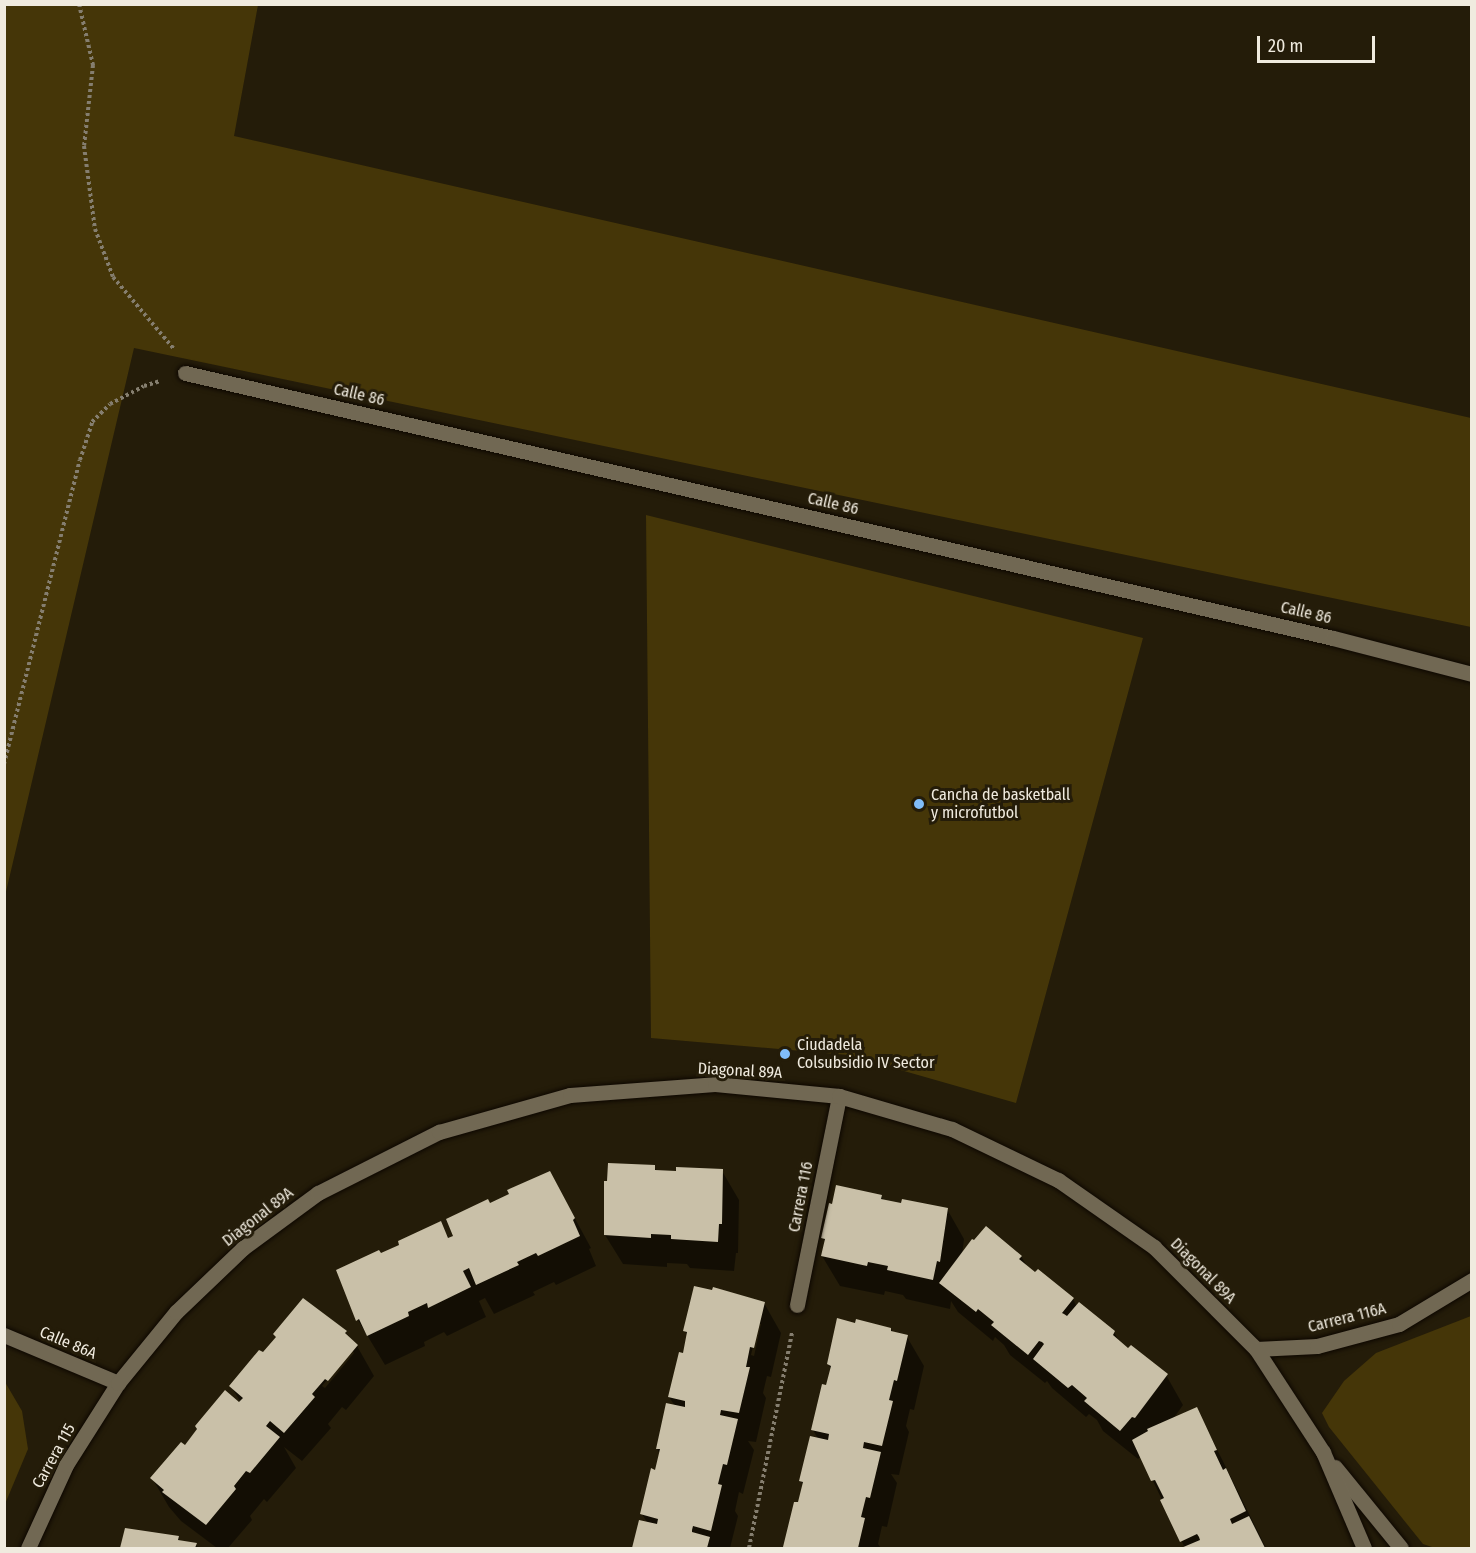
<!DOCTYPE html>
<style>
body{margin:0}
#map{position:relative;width:1476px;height:1553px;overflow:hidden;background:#241c09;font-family:"Fira Sans Condensed",sans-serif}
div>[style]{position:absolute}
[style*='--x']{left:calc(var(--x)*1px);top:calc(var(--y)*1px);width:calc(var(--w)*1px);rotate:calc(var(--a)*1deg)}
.green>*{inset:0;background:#453608}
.shadow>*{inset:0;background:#0007}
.building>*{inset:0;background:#c9c0a8}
.path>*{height:4px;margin-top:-2px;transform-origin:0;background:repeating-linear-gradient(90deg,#857e6f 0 3px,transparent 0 6px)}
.roads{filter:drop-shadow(0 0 2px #0d0700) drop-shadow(0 0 2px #0d0700)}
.service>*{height:15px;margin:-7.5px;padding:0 7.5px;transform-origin:7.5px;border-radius:7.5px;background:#716853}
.minor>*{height:15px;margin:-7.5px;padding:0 7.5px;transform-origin:7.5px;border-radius:7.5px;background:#716853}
.tertiary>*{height:15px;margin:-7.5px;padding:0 7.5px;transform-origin:7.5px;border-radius:7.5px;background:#716853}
.dots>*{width:16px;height:16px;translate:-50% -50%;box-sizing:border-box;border:3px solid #241c09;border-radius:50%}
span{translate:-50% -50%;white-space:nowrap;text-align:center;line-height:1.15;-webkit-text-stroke:6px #241c09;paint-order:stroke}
.street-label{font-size:16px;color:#f0ebdf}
.poi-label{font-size:16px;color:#f0ebdf}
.left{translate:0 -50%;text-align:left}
.frame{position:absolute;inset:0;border:6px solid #f0ebdf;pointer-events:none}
.scale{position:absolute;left:1257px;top:36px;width:118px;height:27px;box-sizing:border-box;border:3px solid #f0ebdf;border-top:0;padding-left:8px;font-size:18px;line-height:21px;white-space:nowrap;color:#f0ebdf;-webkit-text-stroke:4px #241c09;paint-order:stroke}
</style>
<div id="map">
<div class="green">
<div style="clip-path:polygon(5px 4px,258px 5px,234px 136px,1471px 418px,1471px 627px,134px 348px,5px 896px)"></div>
<div style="clip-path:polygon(646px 515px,1143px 638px,1016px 1103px,848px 1055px,651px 1038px)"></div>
<div style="clip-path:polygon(1471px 1316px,1471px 1548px,1435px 1548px,1423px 1544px,1329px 1427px,1322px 1413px,1344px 1381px,1376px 1353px)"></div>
<div style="clip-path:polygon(5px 1382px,22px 1411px,28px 1449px,5px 1504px)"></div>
</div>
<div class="shadow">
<div style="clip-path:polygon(654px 1167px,657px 1171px,722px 1171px,739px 1200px,738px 1253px,736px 1253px,734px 1271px,690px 1268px,687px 1264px,667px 1263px,667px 1267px,623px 1264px,605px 1235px,606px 1182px)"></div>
<div style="clip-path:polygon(881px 1196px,884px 1201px,947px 1209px,964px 1239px,962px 1255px,1021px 1256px,1028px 1268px,1036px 1274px,1038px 1271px,1073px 1299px,1077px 1307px,1114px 1332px,1120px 1343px,1166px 1375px,1183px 1405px,1173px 1419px,1197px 1409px,1266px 1548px,1185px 1548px,1141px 1456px,1138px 1459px,1103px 1431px,1097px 1420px,1089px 1414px,1086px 1417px,1052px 1388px,1047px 1381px,1045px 1383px,1010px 1355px,1004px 1345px,995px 1337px,993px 1341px,958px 1312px,951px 1301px,950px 1309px,906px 1299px,903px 1295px,885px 1291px,884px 1295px,840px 1286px,822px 1256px,825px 1242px,823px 1238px)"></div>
<div style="clip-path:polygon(566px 1202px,591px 1248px,589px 1249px,596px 1266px,556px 1285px,554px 1282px,533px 1292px,535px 1295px,494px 1314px,485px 1298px,479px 1301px,486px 1317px,447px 1336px,444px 1332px,424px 1342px,425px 1346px,385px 1365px,358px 1320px,338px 1270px,380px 1255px,440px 1223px,449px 1239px,490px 1205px)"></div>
<div style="clip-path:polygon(evenodd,764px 1303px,781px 1333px,771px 1377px,767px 1376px,763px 1393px,766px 1398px,756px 1442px,748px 1441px,754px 1450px,743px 1494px,739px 1492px,735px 1511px,738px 1516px,730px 1548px,634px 1548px,640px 1522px,648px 1524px,642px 1514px,656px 1471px,660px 1454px,657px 1449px,675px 1406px,669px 1397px,684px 1355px,688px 1337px,685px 1331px,764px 1303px,758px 1324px,761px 1324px,754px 1356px,751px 1355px,758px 1324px)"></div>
<div style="clip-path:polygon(891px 1329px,893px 1333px,907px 1337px,924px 1366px,914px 1410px,910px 1409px,906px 1426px,909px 1432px,899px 1475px,891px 1474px,897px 1483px,887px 1527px,882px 1526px,878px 1544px,881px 1548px,786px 1548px,804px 1486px,801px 1481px,818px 1439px,813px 1430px,831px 1369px,828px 1364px)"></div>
<div style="clip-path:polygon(evenodd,345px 1332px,357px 1346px,374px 1376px,346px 1410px,342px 1407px,328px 1424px,331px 1428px,302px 1461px,284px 1447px,296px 1468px,267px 1502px,264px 1499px,250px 1516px,252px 1520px,228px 1548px,217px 1548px,181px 1521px,169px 1507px,152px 1478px,185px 1447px,243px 1406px,231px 1386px,263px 1354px,345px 1332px,352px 1350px,354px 1353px,325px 1388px,322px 1386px,352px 1350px)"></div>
<div style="clip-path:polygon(126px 1530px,178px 1538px,181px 1542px,196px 1545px,198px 1548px,122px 1548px)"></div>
</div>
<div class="building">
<div style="clip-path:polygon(608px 1163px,655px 1165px,655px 1170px,676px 1171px,676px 1167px,723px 1169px,722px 1224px,719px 1224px,718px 1242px,671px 1239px,671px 1235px,651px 1234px,651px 1238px,604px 1235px,604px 1181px,607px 1181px)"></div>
<div style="clip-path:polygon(550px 1171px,575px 1218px,573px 1220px,580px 1236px,538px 1256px,536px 1253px,517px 1262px,519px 1265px,476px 1285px,469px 1268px,463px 1271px,471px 1287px,428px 1308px,427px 1303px,408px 1312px,409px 1316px,367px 1336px,359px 1319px,356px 1321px,336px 1270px,379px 1250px,381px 1253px,399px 1245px,398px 1241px,441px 1221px,448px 1238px,453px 1236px,446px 1219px,488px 1199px,490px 1203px,509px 1194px,507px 1190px)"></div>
<div style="clip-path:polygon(836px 1185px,882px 1195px,881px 1199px,901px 1203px,902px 1199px,948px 1208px,940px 1262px,937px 1261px,933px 1280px,887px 1270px,888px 1266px,868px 1262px,867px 1266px,821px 1256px,825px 1239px,821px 1238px,829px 1203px,832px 1204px)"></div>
<div style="clip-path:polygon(986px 1226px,1022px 1256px,1019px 1259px,1035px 1272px,1038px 1269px,1074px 1298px,1062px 1313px,1064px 1314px,1067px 1316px,1079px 1302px,1115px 1331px,1113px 1335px,1128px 1348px,1131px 1345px,1168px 1374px,1135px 1418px,1132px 1417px,1120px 1431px,1084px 1401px,1087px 1398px,1072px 1385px,1068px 1388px,1033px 1359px,1044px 1344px,1042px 1342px,1039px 1341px,1028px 1355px,991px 1325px,994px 1322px,978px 1309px,976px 1312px,939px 1283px,972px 1239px,974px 1240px)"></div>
<div style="clip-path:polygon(694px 1286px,712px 1290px,713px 1287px,765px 1302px,754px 1348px,750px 1347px,746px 1367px,750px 1367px,739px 1413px,721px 1410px,720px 1415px,738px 1419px,727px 1465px,723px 1464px,718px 1484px,722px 1485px,711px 1531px,693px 1526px,692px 1530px,692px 1532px,710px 1537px,707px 1548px,632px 1548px,639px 1520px,657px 1524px,658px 1519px,640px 1514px,651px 1468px,655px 1470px,660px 1449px,656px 1449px,666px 1403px,685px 1407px,685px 1401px,668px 1397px,679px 1352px,683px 1353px,687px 1332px,683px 1331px)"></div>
<div style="clip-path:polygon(303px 1298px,347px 1331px,345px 1333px,358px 1345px,328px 1381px,325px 1379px,312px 1394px,315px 1397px,284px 1433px,270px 1421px,266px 1426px,280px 1437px,250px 1473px,246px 1471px,234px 1486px,236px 1489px,206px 1525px,162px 1492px,164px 1490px,150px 1478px,181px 1442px,185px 1445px,197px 1429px,195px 1426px,225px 1390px,239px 1402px,243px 1398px,229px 1386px,259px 1350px,263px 1352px,276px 1337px,273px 1334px)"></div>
<div style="clip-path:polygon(837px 1318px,855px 1323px,856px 1319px,891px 1328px,891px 1331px,908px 1335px,897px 1381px,894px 1380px,889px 1400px,893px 1401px,882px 1446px,864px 1442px,863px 1448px,881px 1452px,870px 1498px,866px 1497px,861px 1517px,865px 1518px,858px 1548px,789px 1548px,783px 1547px,794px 1502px,798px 1502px,803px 1482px,799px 1481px,810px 1436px,828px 1440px,829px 1434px,811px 1430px,822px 1384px,826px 1385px,831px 1366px,827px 1364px)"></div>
<div style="clip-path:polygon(1197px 1407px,1217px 1450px,1214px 1451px,1223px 1470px,1226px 1468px,1246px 1511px,1230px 1519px,1232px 1524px,1249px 1516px,1265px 1548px,1181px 1548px,1200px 1540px,1199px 1537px,1197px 1534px,1180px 1542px,1160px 1500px,1164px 1498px,1155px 1480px,1151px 1481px,1132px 1440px,1148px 1431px,1147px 1429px)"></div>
<div style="clip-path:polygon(125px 1528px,179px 1536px,178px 1540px,197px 1543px,195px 1548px,120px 1548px)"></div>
</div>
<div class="path">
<div style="--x:79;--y:4;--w:63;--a:77.1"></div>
<div style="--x:93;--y:65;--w:81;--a:96.3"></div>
<div style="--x:84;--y:146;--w:84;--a:82.5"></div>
<div style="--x:95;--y:229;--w:51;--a:69.4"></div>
<div style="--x:113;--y:277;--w:94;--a:49.7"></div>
<div style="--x:4;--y:764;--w:313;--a:-76"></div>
<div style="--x:80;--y:460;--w:40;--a:-72"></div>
<div style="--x:92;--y:422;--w:25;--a:-45"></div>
<div style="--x:110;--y:404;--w:38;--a:-28"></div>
<div style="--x:144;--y:386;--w:17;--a:-17"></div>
<div style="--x:749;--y:1548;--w:220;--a:-78.7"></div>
</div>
<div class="roads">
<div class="service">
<div style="--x:797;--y:1305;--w:213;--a:-78.6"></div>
</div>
<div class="minor">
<div style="--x:185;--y:373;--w:1178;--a:13"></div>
<div style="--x:1333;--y:638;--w:144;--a:14.5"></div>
<div style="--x:4;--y:1335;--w:124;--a:22.8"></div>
</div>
<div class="tertiary">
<div style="--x:1256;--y:1349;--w:61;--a:-2.8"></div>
<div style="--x:1317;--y:1346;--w:85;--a:-15"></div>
<div style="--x:1399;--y:1324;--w:85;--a:-31.1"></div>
<div style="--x:1335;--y:1467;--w:104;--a:50.8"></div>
<div style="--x:28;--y:1548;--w:91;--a:-65.4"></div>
<div style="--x:66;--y:1465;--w:97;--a:-57.6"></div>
<div style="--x:118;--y:1383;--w:92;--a:-50.8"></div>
<div style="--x:176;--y:1312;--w:93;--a:-43.7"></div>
<div style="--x:243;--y:1248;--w:93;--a:-36.3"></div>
<div style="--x:318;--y:1193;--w:136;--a:-26.8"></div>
<div style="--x:439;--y:1132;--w:136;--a:-15.8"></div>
<div style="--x:570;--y:1095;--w:145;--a:-4.3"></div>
<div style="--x:715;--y:1084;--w:125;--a:5.5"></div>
<div style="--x:839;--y:1096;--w:118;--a:16.3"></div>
<div style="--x:952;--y:1129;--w:118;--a:25.7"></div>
<div style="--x:1058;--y:1180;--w:117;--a:34.9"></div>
<div style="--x:1154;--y:1247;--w:144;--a:45"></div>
<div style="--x:1256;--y:1349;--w:123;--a:57"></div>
<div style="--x:1323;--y:1452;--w:104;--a:66.9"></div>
</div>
</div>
<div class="dots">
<div style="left:919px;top:804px;background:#80bdfa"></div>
<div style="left:785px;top:1054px;background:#80bdfa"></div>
</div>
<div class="street-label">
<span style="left:359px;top:395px;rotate:13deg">Calle 86</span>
<span style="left:833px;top:504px;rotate:13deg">Calle 86</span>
<span style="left:1306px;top:613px;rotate:13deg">Calle 86</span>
<span style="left:740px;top:1071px;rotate:3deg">Diagonal 89A</span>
<span style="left:801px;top:1197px;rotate:-79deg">Carrera 116</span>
<span style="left:258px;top:1217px;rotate:-38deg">Diagonal 89A</span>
<span style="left:1203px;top:1271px;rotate:45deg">Diagonal 89A</span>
<span style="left:1347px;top:1318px;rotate:-14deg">Carrera 116A</span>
<span style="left:68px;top:1343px;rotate:23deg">Calle 86A</span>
<span style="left:54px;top:1456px;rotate:-61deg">Carrera 115</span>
</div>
<div class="poi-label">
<span class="left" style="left:931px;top:804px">Cancha de basketball<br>y microfutbol</span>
<span class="left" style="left:797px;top:1054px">Ciudadela<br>Colsubsidio IV Sector</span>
</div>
<div class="frame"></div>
<div class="scale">20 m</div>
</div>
